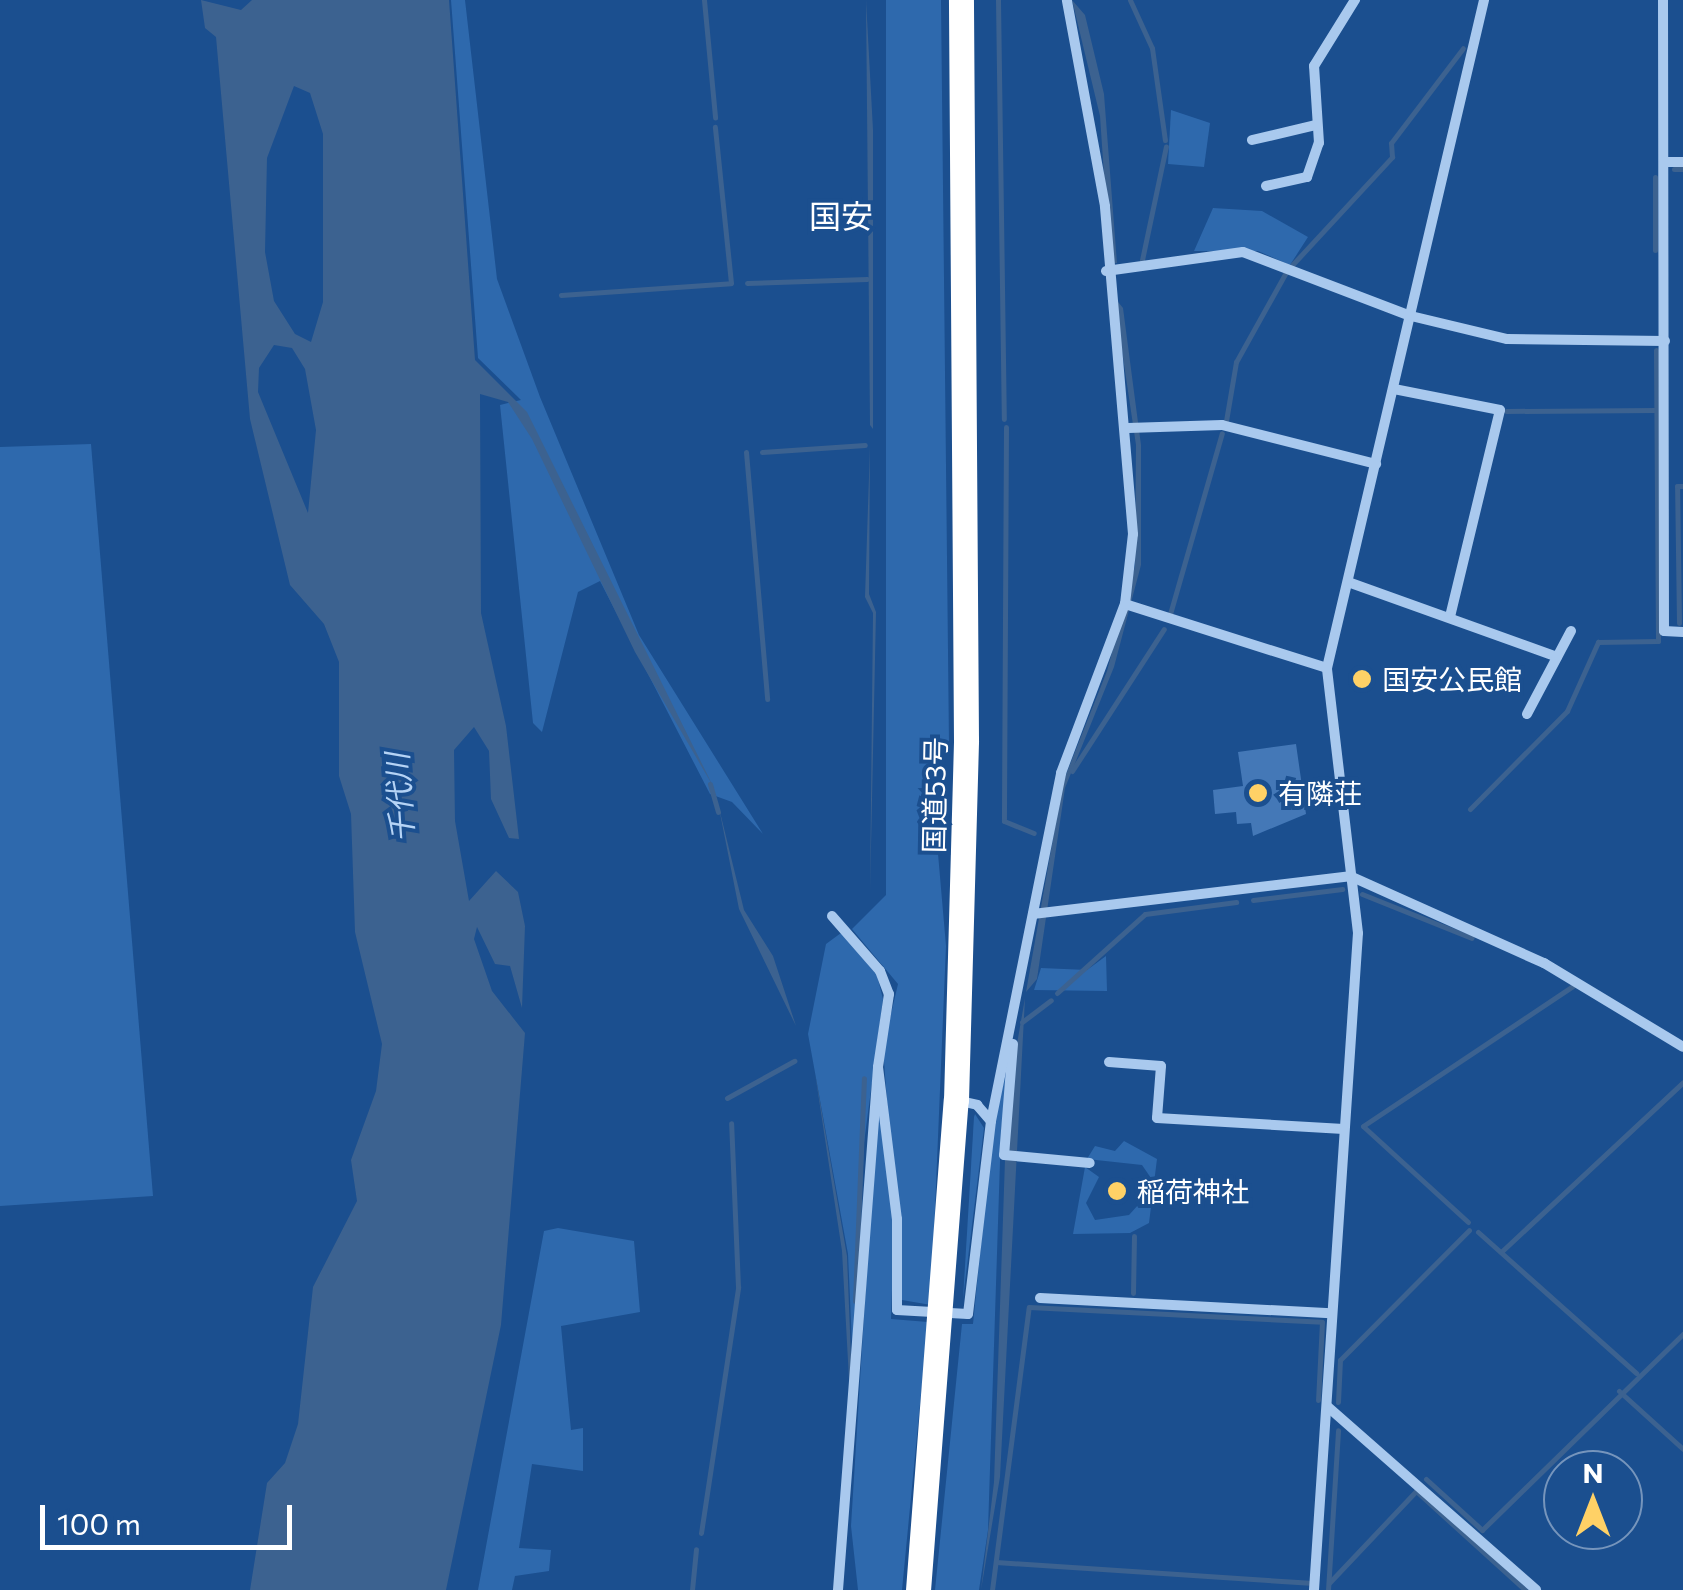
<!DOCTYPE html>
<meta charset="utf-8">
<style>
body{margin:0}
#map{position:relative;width:1683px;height:1590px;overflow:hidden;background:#1b4f8f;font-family:Commissioner,"Noto Sans JP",sans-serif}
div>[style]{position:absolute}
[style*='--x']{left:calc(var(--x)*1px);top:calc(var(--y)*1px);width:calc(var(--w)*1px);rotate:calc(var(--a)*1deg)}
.green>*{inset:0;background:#2e69ad}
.water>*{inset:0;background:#3c6290}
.stream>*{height:5px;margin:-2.5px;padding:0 2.5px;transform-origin:2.5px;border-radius:2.5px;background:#3c6290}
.building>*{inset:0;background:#4478b7}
.street>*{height:10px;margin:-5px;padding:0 5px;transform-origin:5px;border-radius:5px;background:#a9c9ee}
.highway>*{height:25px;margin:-12.5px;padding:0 12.5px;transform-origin:12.5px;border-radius:12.5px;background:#fff}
.dots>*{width:28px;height:28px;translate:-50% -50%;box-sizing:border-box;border:5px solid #1b4f8f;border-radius:50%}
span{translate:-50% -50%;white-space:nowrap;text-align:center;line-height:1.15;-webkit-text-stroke:8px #1b4f8f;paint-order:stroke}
.poi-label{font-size:28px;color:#fff}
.left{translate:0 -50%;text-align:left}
.street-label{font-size:28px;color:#fff}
.water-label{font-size:30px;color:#b5d3f5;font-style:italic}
.quarter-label{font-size:32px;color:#fff}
.north{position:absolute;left:1543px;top:1450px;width:100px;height:100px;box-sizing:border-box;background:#1b4f8f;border:2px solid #7695bc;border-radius:50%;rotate:0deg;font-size:28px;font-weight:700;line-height:40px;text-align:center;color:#fff}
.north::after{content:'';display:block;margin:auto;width:35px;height:45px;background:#ffd166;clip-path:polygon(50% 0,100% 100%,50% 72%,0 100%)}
.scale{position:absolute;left:40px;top:1505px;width:252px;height:45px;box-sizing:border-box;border:5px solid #fff;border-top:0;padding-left:12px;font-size:30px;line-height:35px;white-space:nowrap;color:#fff;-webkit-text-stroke:8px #1b4f8f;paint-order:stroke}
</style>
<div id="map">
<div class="green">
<div style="clip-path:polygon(451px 0,465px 0,497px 279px,540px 397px,639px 635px,763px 834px,732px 802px,710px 794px,600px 581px,578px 592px,542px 732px,533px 723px,500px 405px,521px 400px,478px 358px)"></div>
<div style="clip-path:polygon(886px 0,941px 0,949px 745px,944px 743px,935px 819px,946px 946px,931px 1305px,902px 1300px,883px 1048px,898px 984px,852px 929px,886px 895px)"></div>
<div style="clip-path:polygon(1171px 110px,1210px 123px,1204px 167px,1168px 164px)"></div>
<div style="clip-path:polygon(1213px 208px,1262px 211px,1308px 237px,1290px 265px,1258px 251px,1194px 251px)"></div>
<div style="clip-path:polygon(91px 444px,153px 1196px,0 1206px,0 447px)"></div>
<div style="clip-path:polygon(841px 933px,877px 975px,883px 999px,864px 1143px,854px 1389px,848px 1254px,808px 1034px,826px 944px)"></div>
<div style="clip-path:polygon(1106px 956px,1107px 991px,1034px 990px,1041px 968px,1087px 970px)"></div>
<div style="clip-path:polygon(1011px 1053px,1001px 1131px,988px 1530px,979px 1590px,935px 1590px,962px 1324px,973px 1324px,993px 1125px)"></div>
<div style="clip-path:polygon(878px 1090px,894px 1233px,891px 1319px,928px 1322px,902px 1590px,858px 1590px,851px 1526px)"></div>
<div style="clip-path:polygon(975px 1114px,984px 1128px,963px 1299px,974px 1117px)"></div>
<div style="clip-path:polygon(1124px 1141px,1157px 1159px,1149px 1223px,1130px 1233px,1073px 1234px,1085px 1167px,1099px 1177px,1086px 1203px,1095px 1220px,1129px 1215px,1149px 1193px,1153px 1181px,1142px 1165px,1087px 1159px,1095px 1146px,1115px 1151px)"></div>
<div style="clip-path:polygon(558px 1228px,634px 1241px,640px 1312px,561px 1326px,571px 1430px,583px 1428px,583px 1471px,532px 1464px,519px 1548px,551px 1550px,549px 1571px,515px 1576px,512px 1590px,478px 1590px,544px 1231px)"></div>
</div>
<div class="water">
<div style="clip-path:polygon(evenodd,201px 0,241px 10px,252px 0,449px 0,475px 360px,527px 412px,714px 788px,635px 652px,532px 439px,508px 402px,480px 394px,481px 613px,506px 726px,519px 839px,509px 838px,491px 799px,489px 751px,474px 727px,454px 750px,455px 821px,469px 901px,496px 871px,518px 892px,525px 926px,522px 1008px,510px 966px,495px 964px,477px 927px,474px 939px,492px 991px,525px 1033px,501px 1325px,446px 1590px,250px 1590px,267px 1483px,285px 1463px,298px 1424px,313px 1287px,357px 1201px,351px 1160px,376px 1091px,382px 1044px,355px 932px,351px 814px,339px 776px,339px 662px,324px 624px,290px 585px,250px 419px,216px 37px,205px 28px,201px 0,294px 86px,310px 93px,323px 134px,323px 302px,311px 342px,295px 334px,274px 301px,265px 252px,267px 158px,294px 86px,201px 0,274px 345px,292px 348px,305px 369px,316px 430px,308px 513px,258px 392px,259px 368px,274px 345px)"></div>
<div style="clip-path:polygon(866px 0,873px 130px,873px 429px,870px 425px)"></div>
<div style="clip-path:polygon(1072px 0,1085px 15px,1104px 94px,1117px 263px,1110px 264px,1100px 116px)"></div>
<div style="clip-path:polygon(1114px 297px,1123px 308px,1141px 445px,1141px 565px,1114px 667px,1065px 788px,1037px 979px,1026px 992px,1063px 782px,1107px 671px,1135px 566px,1136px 445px)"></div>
<div style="clip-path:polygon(870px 446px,869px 594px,876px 612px,870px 894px,873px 613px,865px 597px)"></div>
<div style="clip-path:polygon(719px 808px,744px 910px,773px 956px,796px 1026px,739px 909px)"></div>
<div style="clip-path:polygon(1025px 998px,1000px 1477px,981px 1590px,994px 1482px,1007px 1101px)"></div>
<div style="clip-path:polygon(815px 1073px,847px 1256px,852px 1381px,838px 1536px,850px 1398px,842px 1251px)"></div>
</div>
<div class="stream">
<div style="--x:704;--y:0;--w:118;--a:84.6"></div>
<div style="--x:998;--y:0;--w:419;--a:89.2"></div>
<div style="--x:1130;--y:0;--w:53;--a:65.4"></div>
<div style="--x:1152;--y:48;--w:93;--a:82"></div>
<div style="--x:1674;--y:169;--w:9;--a:0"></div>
<div style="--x:1655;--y:177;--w:73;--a:90"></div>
<div style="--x:1142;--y:260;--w:116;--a:-78.1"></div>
<div style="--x:1293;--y:264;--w:146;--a:-47.2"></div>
<div style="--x:1392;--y:157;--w:14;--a:-94"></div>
<div style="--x:1391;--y:143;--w:119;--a:-52.8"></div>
<div style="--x:747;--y:283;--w:120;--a:-1.9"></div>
<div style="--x:561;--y:295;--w:170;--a:-4"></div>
<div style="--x:731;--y:283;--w:157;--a:-95.9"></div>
<div style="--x:1506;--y:411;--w:150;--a:-0.4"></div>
<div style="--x:1226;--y:421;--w:60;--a:-80.4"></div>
<div style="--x:1236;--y:362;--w:103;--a:-60.9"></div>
<div style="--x:1006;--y:427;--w:394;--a:90.3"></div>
<div style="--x:1004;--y:821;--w:32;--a:22"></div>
<div style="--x:746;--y:452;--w:248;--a:85.1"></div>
<div style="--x:762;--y:452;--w:103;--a:-3.9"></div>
<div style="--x:1170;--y:614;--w:188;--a:-74"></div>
<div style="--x:1679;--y:623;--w:137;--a:-90.8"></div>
<div style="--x:1677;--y:486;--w:6;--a:0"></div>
<div style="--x:1072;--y:771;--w:169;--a:-57.1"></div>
<div style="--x:710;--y:784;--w:29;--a:74"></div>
<div style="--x:1470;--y:809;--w:138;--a:-45.3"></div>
<div style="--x:1567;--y:711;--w:76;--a:-65.8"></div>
<div style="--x:1598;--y:642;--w:60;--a:-1"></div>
<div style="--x:1658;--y:641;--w:291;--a:-90.4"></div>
<div style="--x:1362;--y:894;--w:118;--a:21.8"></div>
<div style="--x:1253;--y:900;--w:90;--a:-7"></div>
<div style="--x:1057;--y:993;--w:118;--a:-41.9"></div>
<div style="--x:1145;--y:914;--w:92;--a:-7.5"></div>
<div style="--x:1022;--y:1022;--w:36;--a:-37"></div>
<div style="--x:727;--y:1098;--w:77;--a:-28.9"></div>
<div style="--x:1468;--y:1222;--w:142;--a:-137.6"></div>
<div style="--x:1363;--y:1126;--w:252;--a:-33.7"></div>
<div style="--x:1478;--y:1232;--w:212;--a:41.7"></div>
<div style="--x:1501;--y:1252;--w:249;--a:-43"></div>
<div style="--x:1133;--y:1293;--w:57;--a:-89"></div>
<div style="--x:855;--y:1301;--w:223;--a:-87.7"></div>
<div style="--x:1619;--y:1391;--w:86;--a:42.2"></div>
<div style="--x:1338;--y:1402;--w:42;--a:-87.3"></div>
<div style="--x:1340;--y:1360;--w:183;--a:-45.2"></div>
<div style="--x:1426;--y:1479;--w:76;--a:42.3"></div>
<div style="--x:1482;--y:1530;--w:281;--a:-44.3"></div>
<div style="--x:701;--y:1533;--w:249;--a:-81.4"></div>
<div style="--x:738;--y:1287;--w:164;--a:-92.4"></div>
<div style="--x:996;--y:1562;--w:314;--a:3.8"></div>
<div style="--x:1329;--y:1583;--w:127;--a:-46.6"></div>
<div style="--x:1416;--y:1491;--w:147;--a:42.2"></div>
<div style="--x:692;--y:1590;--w:41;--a:-84.4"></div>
<div style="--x:992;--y:1590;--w:285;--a:-82.6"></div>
<div style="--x:1029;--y:1307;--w:293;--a:2.9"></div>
<div style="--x:1322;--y:1322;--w:78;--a:92.9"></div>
<div style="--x:1328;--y:1590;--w:160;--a:-86.4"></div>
</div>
<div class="building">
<div style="clip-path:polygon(1296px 744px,1306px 814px,1253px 836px,1251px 823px,1237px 824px,1236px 812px,1215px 814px,1213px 790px,1243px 786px,1238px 752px)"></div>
</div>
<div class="street">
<div style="--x:1663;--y:0;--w:631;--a:89.91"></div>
<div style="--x:1664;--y:631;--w:19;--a:3"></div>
<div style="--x:1252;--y:140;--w:66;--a:-13.2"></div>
<div style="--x:1664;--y:162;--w:19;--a:0"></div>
<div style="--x:1266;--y:186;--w:42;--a:-12.4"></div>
<div style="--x:1307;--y:177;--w:36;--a:-71"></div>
<div style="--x:1319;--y:143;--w:77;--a:-93.7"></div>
<div style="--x:1314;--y:66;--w:78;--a:-58.2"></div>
<div style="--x:1106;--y:271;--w:138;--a:-7.9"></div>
<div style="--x:1243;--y:252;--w:180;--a:20.9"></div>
<div style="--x:1411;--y:316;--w:99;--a:13.5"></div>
<div style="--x:1507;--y:339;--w:158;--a:0.7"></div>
<div style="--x:1394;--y:389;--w:108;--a:11.2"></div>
<div style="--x:1500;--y:410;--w:213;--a:103.6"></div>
<div style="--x:1128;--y:428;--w:94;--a:-1.8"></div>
<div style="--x:1222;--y:425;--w:159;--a:14.2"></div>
<div style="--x:1348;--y:582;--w:222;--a:19.7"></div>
<div style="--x:1125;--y:604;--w:212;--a:17.6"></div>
<div style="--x:1527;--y:714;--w:94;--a:-62.1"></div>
<div style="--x:1033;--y:914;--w:319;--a:-6.8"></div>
<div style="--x:1350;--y:876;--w:213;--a:24.2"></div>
<div style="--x:1544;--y:963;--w:162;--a:31.1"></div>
<div style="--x:832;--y:916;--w:73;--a:48.9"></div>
<div style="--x:880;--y:971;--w:25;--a:69"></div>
<div style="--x:889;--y:994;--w:74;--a:98.6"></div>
<div style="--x:878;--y:1067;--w:153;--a:82.9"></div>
<div style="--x:897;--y:1219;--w:91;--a:90"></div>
<div style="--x:897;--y:1310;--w:71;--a:3.2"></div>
<div style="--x:968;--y:1314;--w:194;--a:-83.2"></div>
<div style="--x:1013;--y:1044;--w:111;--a:94.6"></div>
<div style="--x:1004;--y:1155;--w:86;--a:5.3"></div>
<div style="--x:1109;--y:1062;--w:52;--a:4.4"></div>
<div style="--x:1161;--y:1066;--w:52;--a:94.4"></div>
<div style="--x:1157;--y:1118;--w:187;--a:3.4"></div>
<div style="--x:956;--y:1100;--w:22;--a:13"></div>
<div style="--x:977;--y:1105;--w:21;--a:49"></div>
<div style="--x:991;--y:1121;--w:355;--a:-78.6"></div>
<div style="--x:1061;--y:773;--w:181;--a:-69.3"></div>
<div style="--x:1125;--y:604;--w:70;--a:-83.5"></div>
<div style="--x:1133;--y:534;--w:329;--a:-94.9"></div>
<div style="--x:1105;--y:206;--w:209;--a:-100.5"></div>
<div style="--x:1040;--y:1298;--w:291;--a:3"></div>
<div style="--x:1328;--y:1407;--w:277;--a:41.3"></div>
<div style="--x:838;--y:1590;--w:524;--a:-85.62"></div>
<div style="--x:1314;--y:1590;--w:658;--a:-86.17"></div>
<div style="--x:1358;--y:933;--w:267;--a:-96.7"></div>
<div style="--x:1327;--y:668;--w:686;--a:-76.77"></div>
</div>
<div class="highway">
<div style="--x:918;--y:1590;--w:491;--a:-85.6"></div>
<div style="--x:956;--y:1100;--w:360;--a:-88.4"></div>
<div style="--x:966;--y:740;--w:740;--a:-90.39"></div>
</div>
<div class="dots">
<div style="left:1362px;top:679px;background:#ffd166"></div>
<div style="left:1258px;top:793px;background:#ffd166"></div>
<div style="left:1117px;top:1191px;background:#ffd166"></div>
</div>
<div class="poi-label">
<span class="left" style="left:1382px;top:679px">国安公民館</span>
<span class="left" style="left:1278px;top:793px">有隣荘</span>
<span class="left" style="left:1137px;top:1191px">稲荷神社</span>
</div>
<div class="street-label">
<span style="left:934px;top:795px;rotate:-89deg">国道53号</span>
</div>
<div class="water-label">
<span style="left:399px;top:798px;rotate:-94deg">千代川</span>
</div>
<div class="quarter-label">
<span style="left:841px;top:215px">国安</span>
</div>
<div class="north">N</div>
<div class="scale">100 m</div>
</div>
